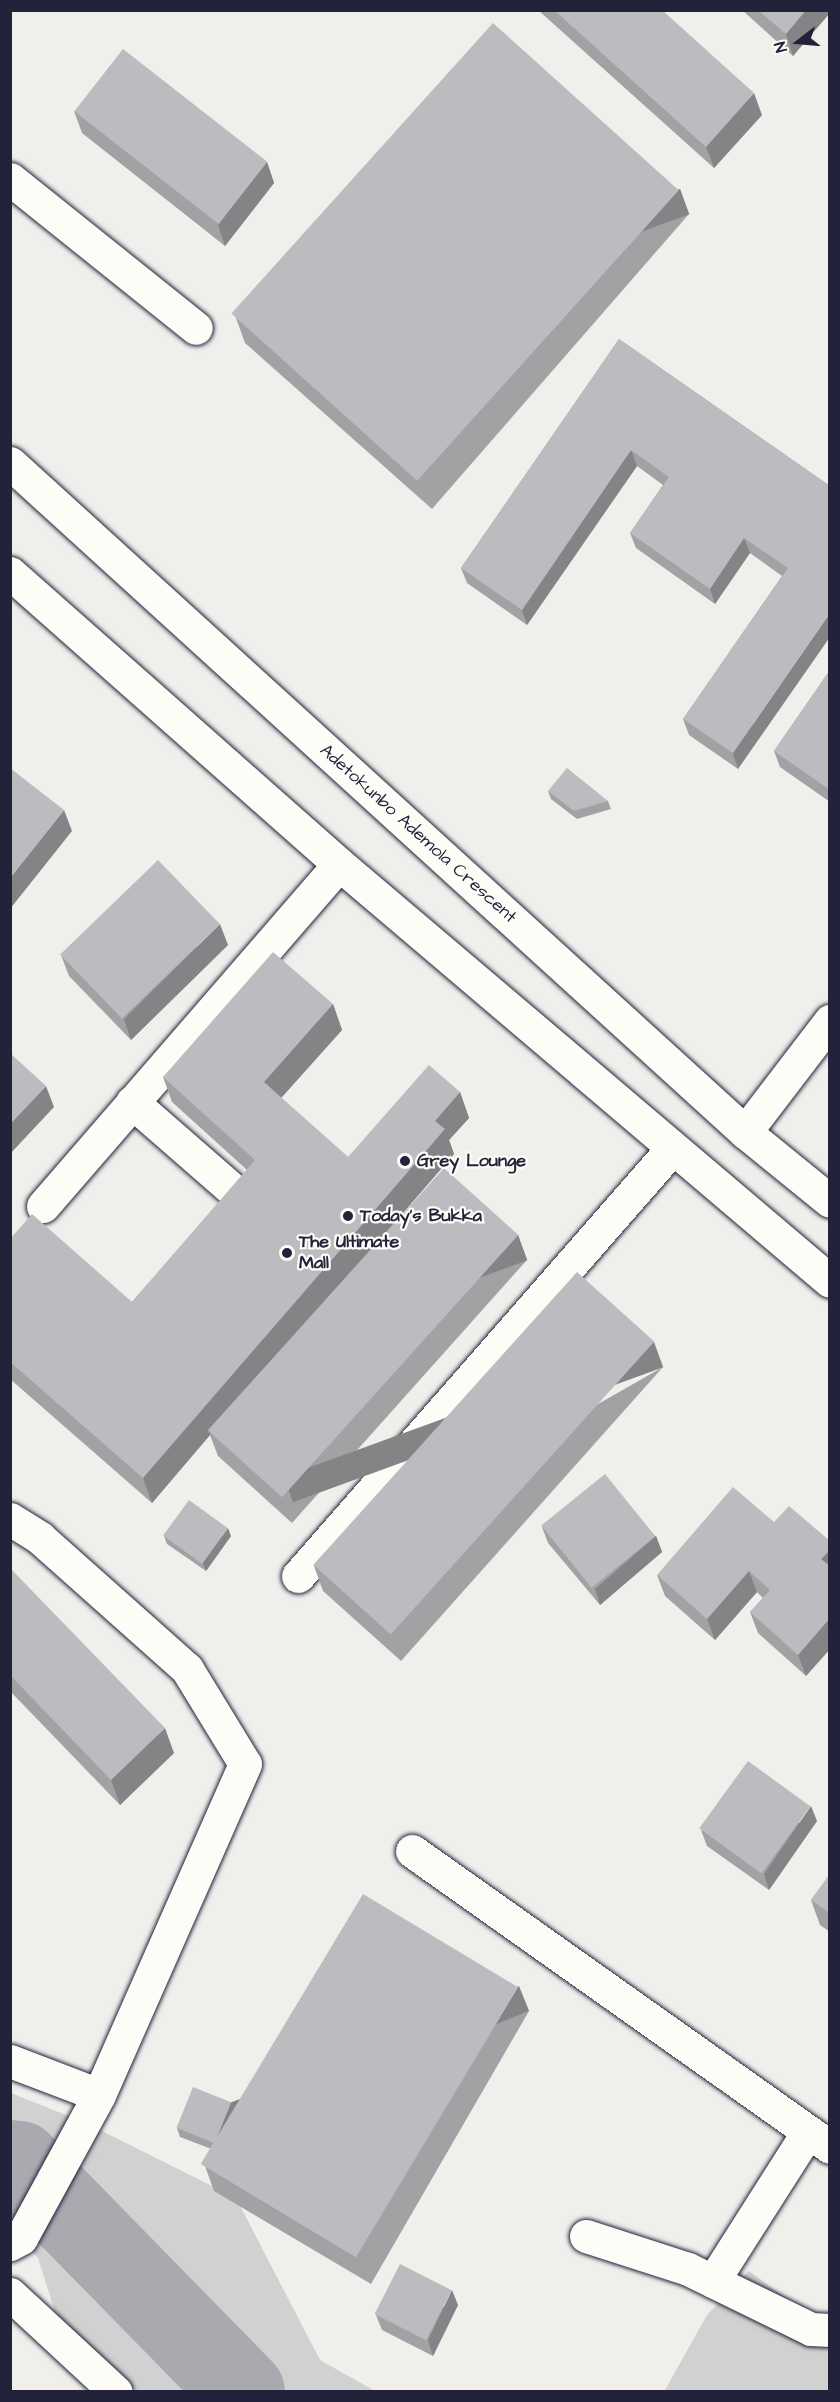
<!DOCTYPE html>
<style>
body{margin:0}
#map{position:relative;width:840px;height:2402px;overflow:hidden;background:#f0efec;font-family:"Architects Daughter",sans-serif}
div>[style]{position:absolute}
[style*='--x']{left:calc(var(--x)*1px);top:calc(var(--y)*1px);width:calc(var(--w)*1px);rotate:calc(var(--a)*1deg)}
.green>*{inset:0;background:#d2d1d1}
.river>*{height:84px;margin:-42px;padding:0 42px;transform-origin:42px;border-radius:42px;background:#a9a9b0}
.roads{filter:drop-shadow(0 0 2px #22223b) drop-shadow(0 0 2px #22223b)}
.minor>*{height:33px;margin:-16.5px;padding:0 16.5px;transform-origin:16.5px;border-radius:16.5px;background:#fdfcf7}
.major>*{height:33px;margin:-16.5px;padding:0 16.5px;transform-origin:16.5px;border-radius:16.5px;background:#fdfcf7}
.wall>*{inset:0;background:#a2a2a5}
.shaded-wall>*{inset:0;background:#848486;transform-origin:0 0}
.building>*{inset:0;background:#bcbcc0;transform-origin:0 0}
.dots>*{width:16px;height:16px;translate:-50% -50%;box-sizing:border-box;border:3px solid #fdfcf7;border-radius:50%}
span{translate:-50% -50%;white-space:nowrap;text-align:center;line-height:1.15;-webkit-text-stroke:4.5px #fdfcf7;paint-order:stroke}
.street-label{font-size:18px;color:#22223b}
.poi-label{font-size:18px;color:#22223b;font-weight:700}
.left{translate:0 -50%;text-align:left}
.frame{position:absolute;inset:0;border:12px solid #22223b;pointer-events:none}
.north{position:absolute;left:768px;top:12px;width:60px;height:60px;-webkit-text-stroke:4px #fdfcf7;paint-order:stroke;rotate:254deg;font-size:16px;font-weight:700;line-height:24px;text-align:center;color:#22223b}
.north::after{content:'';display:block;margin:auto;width:21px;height:27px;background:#22223b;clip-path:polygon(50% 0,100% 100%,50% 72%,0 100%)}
</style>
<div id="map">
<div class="green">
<div style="clip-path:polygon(11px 2093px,86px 2123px,236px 2198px,320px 2360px,375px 2391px,138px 2391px,61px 2331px,38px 2258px,21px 2238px,11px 2234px)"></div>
<div style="clip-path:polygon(749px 2271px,829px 2329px,829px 2391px,664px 2392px,707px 2315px)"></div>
</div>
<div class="river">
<div style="--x:10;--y:2162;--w:9;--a:6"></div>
<div style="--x:19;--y:2163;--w:320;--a:45.6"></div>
</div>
<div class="roads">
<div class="minor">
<div style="--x:10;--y:179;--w:238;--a:38.7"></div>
<div style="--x:132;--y:1102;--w:135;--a:41.1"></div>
<div style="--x:745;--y:1132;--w:140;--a:-52.6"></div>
<div style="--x:43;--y:1206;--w:452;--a:-49.1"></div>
<div style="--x:10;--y:1519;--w:36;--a:32"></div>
<div style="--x:40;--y:1538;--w:197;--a:41.7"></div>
<div style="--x:187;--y:1669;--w:111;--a:58.6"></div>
<div style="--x:245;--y:1764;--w:362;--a:113.8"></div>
<div style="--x:99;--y:2095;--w:163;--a:118.6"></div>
<div style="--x:21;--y:2238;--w:13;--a:151"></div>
<div style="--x:298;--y:1576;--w:566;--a:-48.8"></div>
<div style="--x:412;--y:1851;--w:512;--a:35.3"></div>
<div style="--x:10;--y:2061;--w:95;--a:20.9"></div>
<div style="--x:586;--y:2236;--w:107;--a:17.9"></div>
<div style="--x:688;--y:2269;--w:137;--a:26"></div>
<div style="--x:811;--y:2329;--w:19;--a:3"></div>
<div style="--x:713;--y:2281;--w:177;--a:-57.5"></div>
<div style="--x:10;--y:2294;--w:144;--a:42.8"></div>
</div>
<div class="major">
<div style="--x:10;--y:463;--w:994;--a:42.31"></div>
<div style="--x:745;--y:1132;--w:109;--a:39.1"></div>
<div style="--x:10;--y:573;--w:439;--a:41.5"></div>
<div style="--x:339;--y:864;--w:644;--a:40.34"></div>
</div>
</div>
<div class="wall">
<div style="clip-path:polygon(538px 10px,662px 10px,762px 115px,714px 168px)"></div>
<div style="clip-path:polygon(742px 10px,830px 10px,793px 56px)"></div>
<div style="clip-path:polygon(74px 111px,267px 162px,274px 183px,225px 246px,82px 133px)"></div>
<div style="clip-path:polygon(680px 189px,689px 214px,432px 509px,245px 343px,236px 318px)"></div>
<div style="clip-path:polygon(619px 339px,830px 486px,738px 769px,689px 735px,683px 719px,782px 576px,750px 553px,715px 604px,636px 548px,630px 533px,663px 485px,637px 466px,527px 625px,467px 583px,461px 568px)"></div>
<div style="clip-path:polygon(830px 670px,830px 802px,780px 767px,774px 751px)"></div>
<div style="clip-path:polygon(548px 791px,608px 801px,611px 809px,577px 819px,551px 799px)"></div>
<div style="clip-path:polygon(228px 945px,131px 1040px,69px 976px,61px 955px)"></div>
<div style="clip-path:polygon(333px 1004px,342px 1030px,281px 1098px,348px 1157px,460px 1092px,469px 1118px,449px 1140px,454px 1154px,366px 1256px,518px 1235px,527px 1260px,292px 1523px,218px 1456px,210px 1435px,152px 1503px,10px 1379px,10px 1239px,132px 1302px,247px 1170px,172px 1102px,163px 1077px)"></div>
<div style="clip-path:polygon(663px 1367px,401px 1661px,323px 1591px,314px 1566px)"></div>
<div style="clip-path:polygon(774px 1522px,830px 1541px,830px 1649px,806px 1676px,758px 1633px,750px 1612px,763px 1598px,757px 1592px,715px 1640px,665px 1596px,657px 1575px)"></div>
<div style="clip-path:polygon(542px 1527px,656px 1536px,662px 1552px,600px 1605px,548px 1543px)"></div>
<div style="clip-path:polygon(164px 1536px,231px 1536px,206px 1571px,167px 1544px)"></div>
<div style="clip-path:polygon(10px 1568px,174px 1753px,120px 1805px,10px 1691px)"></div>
<div style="clip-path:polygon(817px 1821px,769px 1890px,707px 1846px,701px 1830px)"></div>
<div style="clip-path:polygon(830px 1874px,830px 1932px,820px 1925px,811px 1900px)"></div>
<div style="clip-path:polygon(529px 2011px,371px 2284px,214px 2191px,205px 2166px,214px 2150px,180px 2137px,177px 2128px,234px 2110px,227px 2128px)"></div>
<div style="clip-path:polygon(458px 2305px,433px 2356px,382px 2330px,376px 2315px)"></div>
</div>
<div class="shaded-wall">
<div style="clip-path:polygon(806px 10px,830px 10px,830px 13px,793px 56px,786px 34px)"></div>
<div style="clip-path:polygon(754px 93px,762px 115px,714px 168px,706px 147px)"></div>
<div style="clip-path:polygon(267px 162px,274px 183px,225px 246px,218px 225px)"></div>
<div style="left:680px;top:189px;width:27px;height:390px;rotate:70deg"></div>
<div style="clip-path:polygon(631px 450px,637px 466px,527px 625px,522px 610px)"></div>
<div style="clip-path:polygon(744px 538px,750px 553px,715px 604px,710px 589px)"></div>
<div style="clip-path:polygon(830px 613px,830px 637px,738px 769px,733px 753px)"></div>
<div style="clip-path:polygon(64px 810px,72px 831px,10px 909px,10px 878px)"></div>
<div style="clip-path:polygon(220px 924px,228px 945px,131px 1040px,124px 1019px)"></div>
<div style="clip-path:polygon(333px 1004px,342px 1030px,273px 1107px,264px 1082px)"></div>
<div style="clip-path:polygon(46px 1086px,54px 1107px,10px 1154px,10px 1124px)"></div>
<div style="clip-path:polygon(460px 1092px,469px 1118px,449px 1140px,454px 1154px,211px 1434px,208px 1431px,210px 1435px,152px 1503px,143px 1478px,435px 1121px)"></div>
<div style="left:518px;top:1235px;width:27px;height:353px;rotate:70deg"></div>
<div style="left:654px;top:1342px;width:27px;height:394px;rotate:70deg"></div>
<div style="clip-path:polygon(228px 1528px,231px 1536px,206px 1571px,203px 1563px)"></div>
<div style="clip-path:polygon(656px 1536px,662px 1552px,600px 1605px,595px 1589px)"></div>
<div style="clip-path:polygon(830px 1550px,830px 1579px,821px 1559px)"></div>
<div style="clip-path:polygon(749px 1571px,757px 1592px,715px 1640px,707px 1619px)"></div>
<div style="clip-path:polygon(830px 1618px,830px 1649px,806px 1676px,798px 1655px)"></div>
<div style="clip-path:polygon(165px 1728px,174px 1753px,120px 1805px,111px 1780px)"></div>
<div style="clip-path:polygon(811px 1806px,817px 1821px,769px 1890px,764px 1874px)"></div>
<div style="left:519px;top:1986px;width:27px;height:314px;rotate:68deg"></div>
<div style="clip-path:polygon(231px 2102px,234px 2110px,218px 2151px,215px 2143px)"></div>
<div style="clip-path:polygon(452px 2290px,458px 2305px,433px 2356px,428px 2340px)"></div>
</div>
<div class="building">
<div style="clip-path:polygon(554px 10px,662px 10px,754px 93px,706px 147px)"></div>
<div style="clip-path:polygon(758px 10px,806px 10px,786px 34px)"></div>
<div style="left:493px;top:23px;width:250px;height:391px;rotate:42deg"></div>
<div style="left:123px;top:49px;width:183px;height:79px;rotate:38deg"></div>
<div style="clip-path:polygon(619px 339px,830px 486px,830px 613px,733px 753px,683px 719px,788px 568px,744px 538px,710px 589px,630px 533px,669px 477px,631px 450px,522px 610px,461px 568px)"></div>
<div style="clip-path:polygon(830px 670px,830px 790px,774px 751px)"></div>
<div style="clip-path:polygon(10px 768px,64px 810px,10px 878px)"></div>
<div style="clip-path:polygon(567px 768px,608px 801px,574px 811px,548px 791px)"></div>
<div style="left:158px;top:860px;width:89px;height:136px;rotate:46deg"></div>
<div style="clip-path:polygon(273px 952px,333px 1004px,264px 1082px,348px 1157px,429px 1065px,460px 1092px,435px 1121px,445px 1129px,143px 1478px,10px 1362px,10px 1239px,32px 1214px,132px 1302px,255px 1160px,163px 1077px)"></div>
<div style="clip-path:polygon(10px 1053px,46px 1086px,10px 1124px)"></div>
<div style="left:444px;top:1168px;width:100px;height:353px;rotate:42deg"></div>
<div style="left:577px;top:1272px;width:104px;height:394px;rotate:42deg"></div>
<div style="left:605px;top:1474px;width:80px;height:82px;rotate:51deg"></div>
<div style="clip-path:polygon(733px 1487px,774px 1522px,789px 1506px,830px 1541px,830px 1550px,821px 1559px,830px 1566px,830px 1618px,798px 1655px,750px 1612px,770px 1590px,749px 1571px,707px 1619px,657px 1575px)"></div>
<div style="left:189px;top:1500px;width:48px;height:44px;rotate:36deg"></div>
<div style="clip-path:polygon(10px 1568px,165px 1728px,111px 1780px,10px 1675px)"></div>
<div style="left:748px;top:1761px;width:77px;height:83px;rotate:36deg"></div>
<div style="clip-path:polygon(830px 1874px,830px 1913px,811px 1900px)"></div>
<div style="left:363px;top:1894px;width:181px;height:315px;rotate:31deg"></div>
<div style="left:193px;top:2087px;width:41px;height:44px;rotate:22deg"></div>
<div style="left:400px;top:2264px;width:58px;height:56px;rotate:27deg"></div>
</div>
<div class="dots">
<div style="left:405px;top:1161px;background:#22223b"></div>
<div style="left:348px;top:1216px;background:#22223b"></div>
<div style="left:287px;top:1253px;background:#22223b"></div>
</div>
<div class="street-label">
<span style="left:418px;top:834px;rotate:42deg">Adetokunbo Ademola Crescent</span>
</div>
<div class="poi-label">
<span class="left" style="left:417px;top:1161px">Grey Lounge</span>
<span class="left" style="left:360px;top:1216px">Today's Bukka</span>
<span class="left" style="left:299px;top:1253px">The Ultimate<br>Mall</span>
</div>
<div class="frame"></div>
<div class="north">N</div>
</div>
